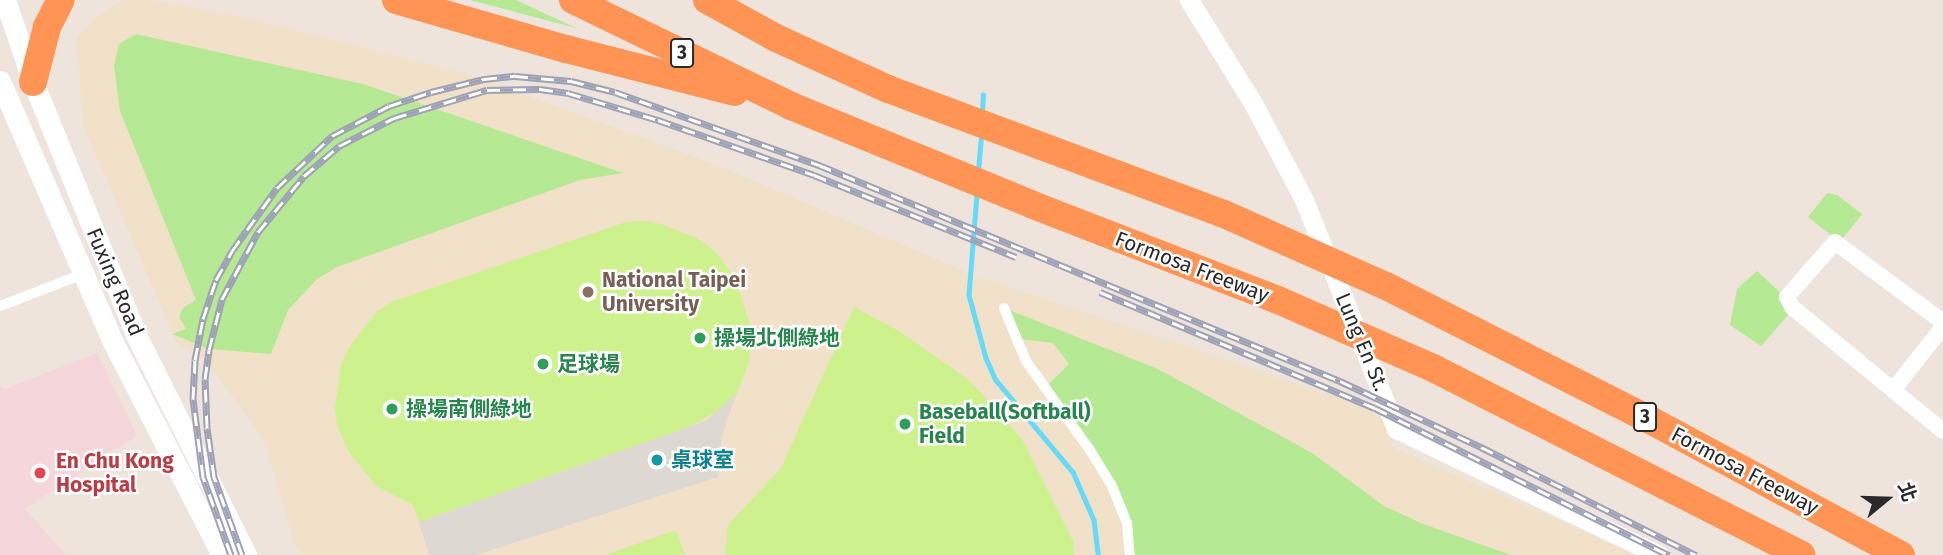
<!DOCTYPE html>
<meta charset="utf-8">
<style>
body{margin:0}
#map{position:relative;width:1943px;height:555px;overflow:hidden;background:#eee4db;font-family:"Fira Sans","Noto Sans TC",sans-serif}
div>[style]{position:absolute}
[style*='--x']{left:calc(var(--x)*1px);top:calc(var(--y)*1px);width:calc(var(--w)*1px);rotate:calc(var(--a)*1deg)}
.education>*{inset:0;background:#f1e1c9}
.medical>*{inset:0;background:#f5d7db}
.green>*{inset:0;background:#b5e993}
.pitch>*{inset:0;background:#cdf18d}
.plaza>*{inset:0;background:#ddd8d2}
.stream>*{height:4.5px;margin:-2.25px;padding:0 2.25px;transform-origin:2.25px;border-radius:2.25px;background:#65daf9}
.pedestrian>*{height:10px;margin:-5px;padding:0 5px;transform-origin:5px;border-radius:5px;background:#fff}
.minor>*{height:16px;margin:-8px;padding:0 8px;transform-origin:8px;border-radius:8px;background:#fff}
.tertiary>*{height:19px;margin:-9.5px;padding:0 9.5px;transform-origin:9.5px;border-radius:9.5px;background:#fff}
.secondary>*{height:21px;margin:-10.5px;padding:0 10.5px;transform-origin:10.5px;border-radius:10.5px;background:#fff}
.motorway>*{height:28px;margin:-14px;padding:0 14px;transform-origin:14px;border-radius:14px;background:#ff9455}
.rail>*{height:7px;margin-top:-3.5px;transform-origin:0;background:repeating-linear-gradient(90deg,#fff 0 13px,#9da2b6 0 26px);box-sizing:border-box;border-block:2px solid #9da2b6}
.dots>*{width:19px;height:19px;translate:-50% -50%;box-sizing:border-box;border:4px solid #fff;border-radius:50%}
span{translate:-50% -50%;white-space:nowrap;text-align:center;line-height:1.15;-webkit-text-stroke:5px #fff;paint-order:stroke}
.shield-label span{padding:2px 5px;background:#fff;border:2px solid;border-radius:5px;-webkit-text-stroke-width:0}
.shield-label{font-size:19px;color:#2a2a2a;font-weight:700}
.street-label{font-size:21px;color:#2a2a2a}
.education-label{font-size:21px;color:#785e54;font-weight:700}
.left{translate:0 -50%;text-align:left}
.leisure-label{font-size:21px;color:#27864d;font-weight:700}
.culture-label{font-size:21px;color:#0d838f;font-weight:700}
.health-label{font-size:21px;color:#be3a42;font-weight:700}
.north{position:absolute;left:1852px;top:464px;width:70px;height:70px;-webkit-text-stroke:5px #fff;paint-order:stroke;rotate:71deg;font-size:19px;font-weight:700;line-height:28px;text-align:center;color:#2a2a2a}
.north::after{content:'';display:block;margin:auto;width:24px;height:32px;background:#2a2a2a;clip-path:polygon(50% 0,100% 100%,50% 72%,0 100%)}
</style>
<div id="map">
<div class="education">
<div style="clip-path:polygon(124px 0,147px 0,238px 16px,474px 76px,722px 167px,971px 274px,1384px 413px,1394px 448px,1636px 555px,304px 555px,296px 548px,264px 440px,204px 357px,177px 344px,83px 125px,77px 38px,95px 18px)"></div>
</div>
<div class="medical">
<div style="clip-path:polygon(97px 353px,137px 436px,25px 509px,66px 555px,0 555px,0 386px,5px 389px)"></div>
</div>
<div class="green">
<div style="clip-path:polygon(470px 0,516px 0,576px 28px)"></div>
<div style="clip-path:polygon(136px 34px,363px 84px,623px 173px,580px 180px,337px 267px,317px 279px,288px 310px,271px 354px,209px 349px,172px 334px,186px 329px,179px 317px,183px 308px,196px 300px,120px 111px,114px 66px,119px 44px)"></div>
<div style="clip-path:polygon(1827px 193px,1837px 195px,1862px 214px,1840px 242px,1808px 217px)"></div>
<div style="clip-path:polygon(1757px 271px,1783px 295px,1789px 314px,1761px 346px,1730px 325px,1737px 289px)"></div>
<div style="clip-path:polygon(1004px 308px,1158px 369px,1312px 453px,1384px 506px,1423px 524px,1511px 555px,1130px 555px,1112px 486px,1046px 387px,1069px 364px,1053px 343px,1018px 339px)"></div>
</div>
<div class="pitch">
<div style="clip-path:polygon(644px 221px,661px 224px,696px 238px,714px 250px,735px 278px,750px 325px,751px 348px,748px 365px,737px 393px,724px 407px,692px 426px,419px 522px,413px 505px,376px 486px,349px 452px,337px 425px,335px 407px,341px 364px,350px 346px,377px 311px,394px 301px,626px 222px)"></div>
<div style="clip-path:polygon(854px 307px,899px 331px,970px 381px,992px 405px,1022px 439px,1073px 541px,1074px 555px,725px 555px,728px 525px,781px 468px)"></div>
<div style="clip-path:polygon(676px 530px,685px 555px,605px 555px)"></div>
</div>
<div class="plaza">
<div style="clip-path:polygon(737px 393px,722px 435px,718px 477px,476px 555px,429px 555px,419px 522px,692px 426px,707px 420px)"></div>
</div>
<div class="stream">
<div style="--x:982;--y:112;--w:17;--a:-87"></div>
<div style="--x:978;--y:171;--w:36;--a:-85"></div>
<div style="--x:977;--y:194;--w:101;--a:94.5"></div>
<div style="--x:969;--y:295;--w:65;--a:74.9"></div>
<div style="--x:986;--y:358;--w:24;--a:66"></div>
<div style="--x:996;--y:380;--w:120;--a:50.1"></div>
<div style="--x:1073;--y:472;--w:52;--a:66.4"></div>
<div style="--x:1094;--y:520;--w:35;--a:83"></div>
</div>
<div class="pedestrian">
<div style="--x:0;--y:306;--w:89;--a:-21.1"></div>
<div style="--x:1004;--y:308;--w:57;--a:67.5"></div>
<div style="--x:1026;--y:361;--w:110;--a:54.3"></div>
<div style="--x:1090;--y:450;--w:42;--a:58.6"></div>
<div style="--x:1112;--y:486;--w:40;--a:68"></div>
<div style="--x:1127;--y:523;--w:32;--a:85"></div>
</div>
<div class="minor">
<div style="--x:1943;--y:322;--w:134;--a:-143.5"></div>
<div style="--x:1835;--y:242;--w:73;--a:131.1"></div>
<div style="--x:1787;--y:297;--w:11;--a:63"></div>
<div style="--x:1792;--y:307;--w:195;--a:39.4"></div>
<div style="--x:1893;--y:390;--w:80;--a:-51.6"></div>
</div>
<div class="tertiary">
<div style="--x:1189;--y:0;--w:123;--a:58.2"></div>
<div style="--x:1254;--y:105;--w:107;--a:62.2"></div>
<div style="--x:1304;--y:200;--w:247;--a:68.1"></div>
<div style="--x:1396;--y:429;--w:292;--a:25.6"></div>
</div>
<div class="secondary">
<div style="--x:5;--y:0;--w:87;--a:71.1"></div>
<div style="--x:33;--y:82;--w:273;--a:67.8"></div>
<div style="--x:136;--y:335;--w:246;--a:63.4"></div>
<div style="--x:0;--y:81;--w:282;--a:66.6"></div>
<div style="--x:112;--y:340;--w:242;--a:62.9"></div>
</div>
<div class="motorway">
<div style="--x:396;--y:0;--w:177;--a:16.1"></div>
<div style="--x:566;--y:49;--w:174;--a:14.3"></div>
<div style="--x:573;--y:0;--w:242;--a:25.9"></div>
<div style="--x:791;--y:106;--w:261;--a:22.2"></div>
<div style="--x:1033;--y:205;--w:263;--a:21.2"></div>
<div style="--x:1278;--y:300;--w:169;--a:23.7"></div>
<div style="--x:1433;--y:368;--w:413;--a:26.9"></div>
<div style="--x:707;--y:0;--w:79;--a:28.8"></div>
<div style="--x:776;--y:38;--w:123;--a:24.5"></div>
<div style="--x:888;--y:89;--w:358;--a:20.4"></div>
<div style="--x:1224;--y:214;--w:177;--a:24"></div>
<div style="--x:1386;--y:286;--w:296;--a:26.9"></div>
<div style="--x:1650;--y:420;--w:285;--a:28.3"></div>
<div style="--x:33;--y:82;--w:57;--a:-75.7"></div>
<div style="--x:47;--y:27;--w:30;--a:-63"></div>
</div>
<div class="rail">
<div style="--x:1100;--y:292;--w:298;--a:22.9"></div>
<div style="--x:1375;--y:408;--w:329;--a:26.6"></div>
<div style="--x:231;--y:555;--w:83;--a:-109.7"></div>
<div style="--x:203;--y:477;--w:79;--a:-97.3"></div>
<div style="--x:193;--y:399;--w:39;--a:-87"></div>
<div style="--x:195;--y:360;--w:42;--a:-79"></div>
<div style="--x:203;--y:319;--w:41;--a:-71.6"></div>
<div style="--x:216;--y:280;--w:33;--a:-61"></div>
<div style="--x:232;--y:251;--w:77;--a:-54.5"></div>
<div style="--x:277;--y:188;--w:76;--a:-43.4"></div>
<div style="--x:332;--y:136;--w:64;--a:-27.8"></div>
<div style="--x:389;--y:106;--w:44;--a:-18.4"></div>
<div style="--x:431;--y:92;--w:55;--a:-13.8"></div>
<div style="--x:484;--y:79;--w:31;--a:-6"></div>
<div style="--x:515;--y:76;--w:56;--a:5.1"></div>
<div style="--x:571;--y:81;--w:45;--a:14"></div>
<div style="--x:615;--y:92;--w:217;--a:19.7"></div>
<div style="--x:819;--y:165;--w:564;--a:22.52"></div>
<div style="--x:1340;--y:381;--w:156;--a:25.1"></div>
<div style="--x:1481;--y:447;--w:241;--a:26.7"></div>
<div style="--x:242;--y:555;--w:83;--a:-109.7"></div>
<div style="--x:214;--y:477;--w:49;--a:-98.1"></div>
<div style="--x:207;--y:428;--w:49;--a:-92.3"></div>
<div style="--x:205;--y:379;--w:29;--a:-82"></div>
<div style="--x:209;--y:350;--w:53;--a:-75.7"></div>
<div style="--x:222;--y:299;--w:76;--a:-61.8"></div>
<div style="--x:258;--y:232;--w:72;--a:-50.6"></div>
<div style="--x:304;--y:176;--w:46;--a:-40.6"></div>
<div style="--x:339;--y:146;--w:62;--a:-27"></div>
<div style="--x:394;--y:118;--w:97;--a:-16.8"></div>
<div style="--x:487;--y:90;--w:53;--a:-1.1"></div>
<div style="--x:540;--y:89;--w:28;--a:8"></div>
<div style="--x:568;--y:93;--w:94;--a:16.7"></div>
<div style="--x:658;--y:120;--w:165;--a:19.4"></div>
<div style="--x:814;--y:175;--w:218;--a:22.1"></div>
</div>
<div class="dots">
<div style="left:588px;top:292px;background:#8d6e63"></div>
<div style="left:700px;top:338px;background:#2e9e5b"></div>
<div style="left:543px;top:364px;background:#2e9e5b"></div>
<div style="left:392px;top:409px;background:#2e9e5b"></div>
<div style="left:905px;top:424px;background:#2e9e5b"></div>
<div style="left:657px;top:460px;background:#0f9aa8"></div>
<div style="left:40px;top:473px;background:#e0444e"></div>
</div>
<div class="shield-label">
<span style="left:682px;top:53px">3</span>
<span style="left:1645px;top:417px">3</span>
</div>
<div class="street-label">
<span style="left:1192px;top:267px;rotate:21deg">Formosa Freeway</span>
<span style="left:115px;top:282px;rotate:67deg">Fuxing Road</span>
<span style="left:1362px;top:342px;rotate:67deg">Lung En St.</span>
<span style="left:1745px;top:471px;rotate:28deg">Formosa Freeway</span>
</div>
<div class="education-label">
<span class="left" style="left:602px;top:292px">National Taipei<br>University</span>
</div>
<div class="leisure-label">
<span class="left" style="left:714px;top:338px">操場北側綠地</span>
<span class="left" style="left:557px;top:364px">足球場</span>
<span class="left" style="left:406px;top:409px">操場南側綠地</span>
<span class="left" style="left:919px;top:424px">Baseball(Softball)<br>Field</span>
</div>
<div class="culture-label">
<span class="left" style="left:671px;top:460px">桌球室</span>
</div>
<div class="health-label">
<span class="left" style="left:56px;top:473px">En Chu Kong<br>Hospital</span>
</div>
<div class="north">北</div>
</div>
